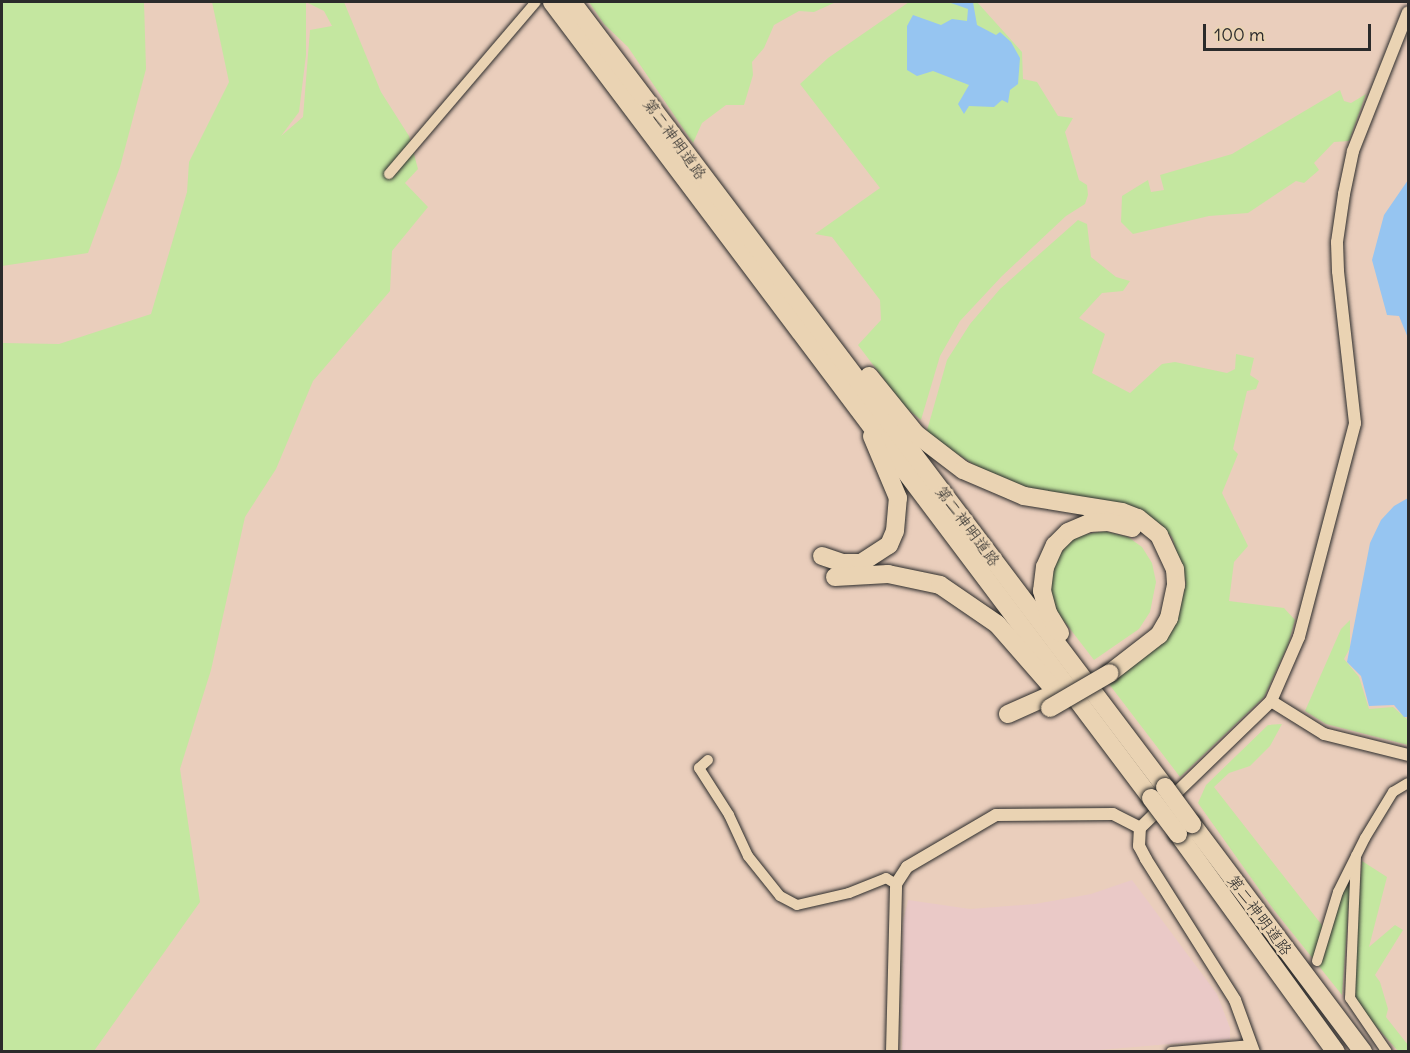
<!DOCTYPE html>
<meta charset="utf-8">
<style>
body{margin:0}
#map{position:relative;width:1410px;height:1053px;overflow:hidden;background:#eacebc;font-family:Delius,"Klee One",sans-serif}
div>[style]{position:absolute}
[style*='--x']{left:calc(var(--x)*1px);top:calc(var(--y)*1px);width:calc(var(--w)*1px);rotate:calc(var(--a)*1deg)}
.built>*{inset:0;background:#eac9c7}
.green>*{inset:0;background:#c4e7a0}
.water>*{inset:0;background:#96c5f1}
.roads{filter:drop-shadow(0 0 2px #2b2b2b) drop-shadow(0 0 2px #2b2b2b)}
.minor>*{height:10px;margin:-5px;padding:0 5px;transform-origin:5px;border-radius:5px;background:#ead3b3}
.tertiary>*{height:12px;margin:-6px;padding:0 6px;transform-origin:6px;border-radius:6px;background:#ead3b3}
.motorway>*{height:18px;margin:-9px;padding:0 9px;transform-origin:9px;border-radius:9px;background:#ead3b3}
.bridges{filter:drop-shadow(0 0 2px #2b2b2b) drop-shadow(0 0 2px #2b2b2b)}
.motorway-bridge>*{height:18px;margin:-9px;padding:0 9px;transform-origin:9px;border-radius:9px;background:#ead3b3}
span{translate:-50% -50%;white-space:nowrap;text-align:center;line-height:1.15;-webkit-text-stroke:5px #ead3b3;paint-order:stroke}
.street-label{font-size:16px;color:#2b2b2b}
.frame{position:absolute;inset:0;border:3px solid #2b2b2b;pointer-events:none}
.scale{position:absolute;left:1203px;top:24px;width:168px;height:27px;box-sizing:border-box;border:3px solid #2b2b2b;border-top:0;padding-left:8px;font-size:18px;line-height:21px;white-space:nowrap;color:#2b2b2b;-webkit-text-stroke:4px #ead3b3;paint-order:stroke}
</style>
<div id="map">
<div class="built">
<div style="clip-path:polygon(1132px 880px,1217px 994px,1230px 1028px,1230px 1039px,1075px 1052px,902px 1051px,903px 922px,908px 900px,970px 909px,1035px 904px,1091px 894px)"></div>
</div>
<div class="green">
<div style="clip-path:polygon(2px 2px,144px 2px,146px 69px,120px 167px,88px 253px,2px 266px)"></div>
<div style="clip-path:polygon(evenodd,212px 2px,344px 2px,381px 92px,409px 136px,418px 169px,405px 183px,428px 207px,392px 251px,390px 291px,313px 381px,276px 469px,245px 517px,211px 670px,180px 769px,200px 902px,94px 1051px,2px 1052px,2px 343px,59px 344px,151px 314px,187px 192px,189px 162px,229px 82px,212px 2px,306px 2px,324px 11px,332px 26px,310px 30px,303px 117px,281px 136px,299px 112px,306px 55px,306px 2px)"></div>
<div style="clip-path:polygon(589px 2px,836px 2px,814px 12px,799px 11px,774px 25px,764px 48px,752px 62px,753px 75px,744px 105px,726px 105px,702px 123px,693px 143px,628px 47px,604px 24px)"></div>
<div style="clip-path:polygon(909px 2px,977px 2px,1022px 52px,1023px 79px,1037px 82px,1058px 116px,1073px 118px,1065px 132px,1079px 180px,1087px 185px,1088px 195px,1085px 204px,1066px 216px,1002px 276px,960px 321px,940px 356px,921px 420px,905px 407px,858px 345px,881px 320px,880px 300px,832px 237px,815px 234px,880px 188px,800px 84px,828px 58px)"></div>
<div style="clip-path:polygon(1340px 90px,1344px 101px,1351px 103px,1366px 94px,1349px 141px,1334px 142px,1314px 163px,1319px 170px,1304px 183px,1296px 181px,1248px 213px,1209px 216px,1133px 234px,1121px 222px,1122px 196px,1148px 180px,1151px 192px,1164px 190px,1160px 175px,1232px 154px)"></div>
<div style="clip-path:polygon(1078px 220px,1087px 224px,1091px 257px,1116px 277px,1130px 281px,1123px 291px,1102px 293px,1079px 318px,1105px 334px,1092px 373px,1130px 393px,1162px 364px,1175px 362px,1227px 373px,1235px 369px,1236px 354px,1254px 358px,1250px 375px,1259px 381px,1256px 389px,1247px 391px,1233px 449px,1238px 454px,1222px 493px,1248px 546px,1234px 562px,1229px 601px,1284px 608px,1295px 620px,1288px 645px,1264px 697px,1180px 777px,1109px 684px,1153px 650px,1170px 631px,1181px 604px,1186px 583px,1172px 537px,1148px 516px,1032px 491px,989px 474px,926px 434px,947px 360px,970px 324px,1000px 289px)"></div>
<div style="clip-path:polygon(1104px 531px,1128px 537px,1142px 547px,1152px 563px,1156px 582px,1150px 612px,1139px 629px,1094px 660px,1057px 612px,1049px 594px,1049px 581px,1058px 557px,1068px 544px,1077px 536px)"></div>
<div style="clip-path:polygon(1350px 620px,1350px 648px,1344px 659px,1359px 677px,1369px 709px,1393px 707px,1408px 720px,1408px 745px,1326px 724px,1305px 711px,1341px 629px)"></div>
<div style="clip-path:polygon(1282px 724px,1270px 746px,1250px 766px,1229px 773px,1214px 787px,1325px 929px,1351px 876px,1342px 995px,1274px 910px,1198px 803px,1206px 785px,1268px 725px)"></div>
<div style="clip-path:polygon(1362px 861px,1387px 877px,1369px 947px,1395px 925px,1403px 930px,1375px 975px,1380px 982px,1388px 1009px,1386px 1017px,1408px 1045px,1408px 1051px,1398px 1051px,1358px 1006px,1352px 983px)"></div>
</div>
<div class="water">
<div style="clip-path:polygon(948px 2px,973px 2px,977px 25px,996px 35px,1000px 32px,1011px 42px,1020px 58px,1018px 84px,1010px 90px,1008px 103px,1002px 100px,994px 107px,969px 106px,964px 114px,958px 104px,969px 85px,933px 71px,917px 76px,907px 70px,907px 26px,913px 15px,941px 25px,952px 19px,967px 21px,968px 9px)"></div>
<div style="clip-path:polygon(1408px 180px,1408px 338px,1399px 316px,1387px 315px,1372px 260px,1384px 215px)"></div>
<div style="clip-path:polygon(1408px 498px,1408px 717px,1404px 717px,1394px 705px,1369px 706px,1361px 676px,1347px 662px,1370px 543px,1381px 520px,1394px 506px)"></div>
</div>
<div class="roads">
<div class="minor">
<div style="--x:389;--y:174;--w:226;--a:-49.5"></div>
<div style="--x:708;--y:760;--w:12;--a:138"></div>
<div style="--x:699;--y:768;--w:56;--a:57.4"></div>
<div style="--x:729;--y:815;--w:45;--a:65.1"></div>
<div style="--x:748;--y:856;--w:51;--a:51.3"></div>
<div style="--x:780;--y:896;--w:19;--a:28"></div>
<div style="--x:797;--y:905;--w:53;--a:-13"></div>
<div style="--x:849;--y:893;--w:40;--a:-22"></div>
<div style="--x:886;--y:878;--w:12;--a:31"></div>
<div style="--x:1356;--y:856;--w:142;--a:92.4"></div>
<div style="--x:1350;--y:998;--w:65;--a:55.6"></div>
<div style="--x:1317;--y:961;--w:72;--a:-73.1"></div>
<div style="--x:1338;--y:892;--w:60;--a:-63.4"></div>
<div style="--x:1365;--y:838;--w:54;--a:-58.7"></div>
<div style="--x:1393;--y:792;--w:17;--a:-31"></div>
<div style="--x:1171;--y:1052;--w:81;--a:-4.9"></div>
</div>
<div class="tertiary">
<div style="--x:1271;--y:701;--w:62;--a:31.9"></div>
<div style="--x:1324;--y:734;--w:87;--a:14"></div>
<div style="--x:892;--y:1052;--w:168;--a:-88.6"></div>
<div style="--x:896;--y:884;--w:20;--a:-57"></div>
<div style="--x:907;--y:867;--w:103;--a:-30.3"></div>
<div style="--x:996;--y:815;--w:117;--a:-0.5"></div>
<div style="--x:1113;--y:814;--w:30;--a:27"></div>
<div style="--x:1254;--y:1052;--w:55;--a:-110.1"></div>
<div style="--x:1235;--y:1000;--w:167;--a:-122.3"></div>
<div style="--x:1146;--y:859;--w:15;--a:-118"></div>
<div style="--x:1139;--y:846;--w:18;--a:-87"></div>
<div style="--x:1140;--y:828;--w:182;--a:-44.1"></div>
<div style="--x:1271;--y:701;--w:70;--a:-66.4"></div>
<div style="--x:1299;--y:637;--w:221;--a:-75.3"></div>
<div style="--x:1355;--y:423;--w:153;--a:-96.4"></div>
<div style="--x:1338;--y:271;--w:29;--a:-92"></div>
<div style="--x:1337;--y:242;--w:49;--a:-81.7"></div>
<div style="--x:1344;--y:194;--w:44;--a:-78.2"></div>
<div style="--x:1353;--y:151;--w:149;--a:-68.4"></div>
</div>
<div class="motorway">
<div style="--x:552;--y:2;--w:996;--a:53.04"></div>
<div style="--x:572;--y:2;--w:984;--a:52.93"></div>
<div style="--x:869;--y:376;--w:75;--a:51"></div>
<div style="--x:916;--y:434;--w:59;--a:37.5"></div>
<div style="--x:963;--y:470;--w:66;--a:23.1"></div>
<div style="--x:1024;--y:496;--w:99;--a:9.3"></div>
<div style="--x:1122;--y:512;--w:17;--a:21"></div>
<div style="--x:1138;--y:518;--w:27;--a:39"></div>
<div style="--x:1159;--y:535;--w:38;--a:65"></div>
<div style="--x:1175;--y:569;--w:16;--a:86"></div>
<div style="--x:1176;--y:585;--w:34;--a:102"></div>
<div style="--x:1169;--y:618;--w:20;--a:120"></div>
<div style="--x:1159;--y:635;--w:62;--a:142.2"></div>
<div style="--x:822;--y:556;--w:21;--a:19"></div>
<div style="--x:842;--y:563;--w:19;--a:0"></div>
<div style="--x:861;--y:563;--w:33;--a:-33"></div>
<div style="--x:889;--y:545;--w:15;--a:-67"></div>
<div style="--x:895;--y:531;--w:33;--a:-85"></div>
<div style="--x:898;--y:498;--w:67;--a:-112.8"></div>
<div style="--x:835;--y:577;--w:53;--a:-3.2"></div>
<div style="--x:888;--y:574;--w:53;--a:11.9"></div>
<div style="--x:940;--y:585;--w:69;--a:34.4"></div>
<div style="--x:997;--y:624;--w:94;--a:48.9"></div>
<div style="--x:1060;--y:633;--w:23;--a:-121"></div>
<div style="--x:1048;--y:613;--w:23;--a:-105"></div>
<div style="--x:1042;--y:591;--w:24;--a:-83"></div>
<div style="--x:1045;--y:567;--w:24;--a:-66"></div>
<div style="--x:1055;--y:545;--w:18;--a:-45"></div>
<div style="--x:1068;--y:532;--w:23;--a:-23"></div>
<div style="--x:1089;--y:523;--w:19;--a:-3"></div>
<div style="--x:1108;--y:522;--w:25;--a:14"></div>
<div style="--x:1008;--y:714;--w:39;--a:-24"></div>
<div style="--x:1192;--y:824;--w:285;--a:53.1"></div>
<div style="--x:1178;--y:834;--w:269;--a:54.1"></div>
</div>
</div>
<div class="bridges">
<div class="motorway-bridge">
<div style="--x:1050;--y:708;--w:69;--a:-30.3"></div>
<div style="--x:1165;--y:787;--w:46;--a:53.9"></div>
<div style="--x:1151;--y:798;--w:45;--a:53.1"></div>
</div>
</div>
<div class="street-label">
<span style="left:675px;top:139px;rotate:54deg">第二神明道路</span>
<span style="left:968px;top:526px;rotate:53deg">第二神明道路</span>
<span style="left:1260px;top:915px;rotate:53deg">第二神明道路</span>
</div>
<div class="frame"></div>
<div class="scale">100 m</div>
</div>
